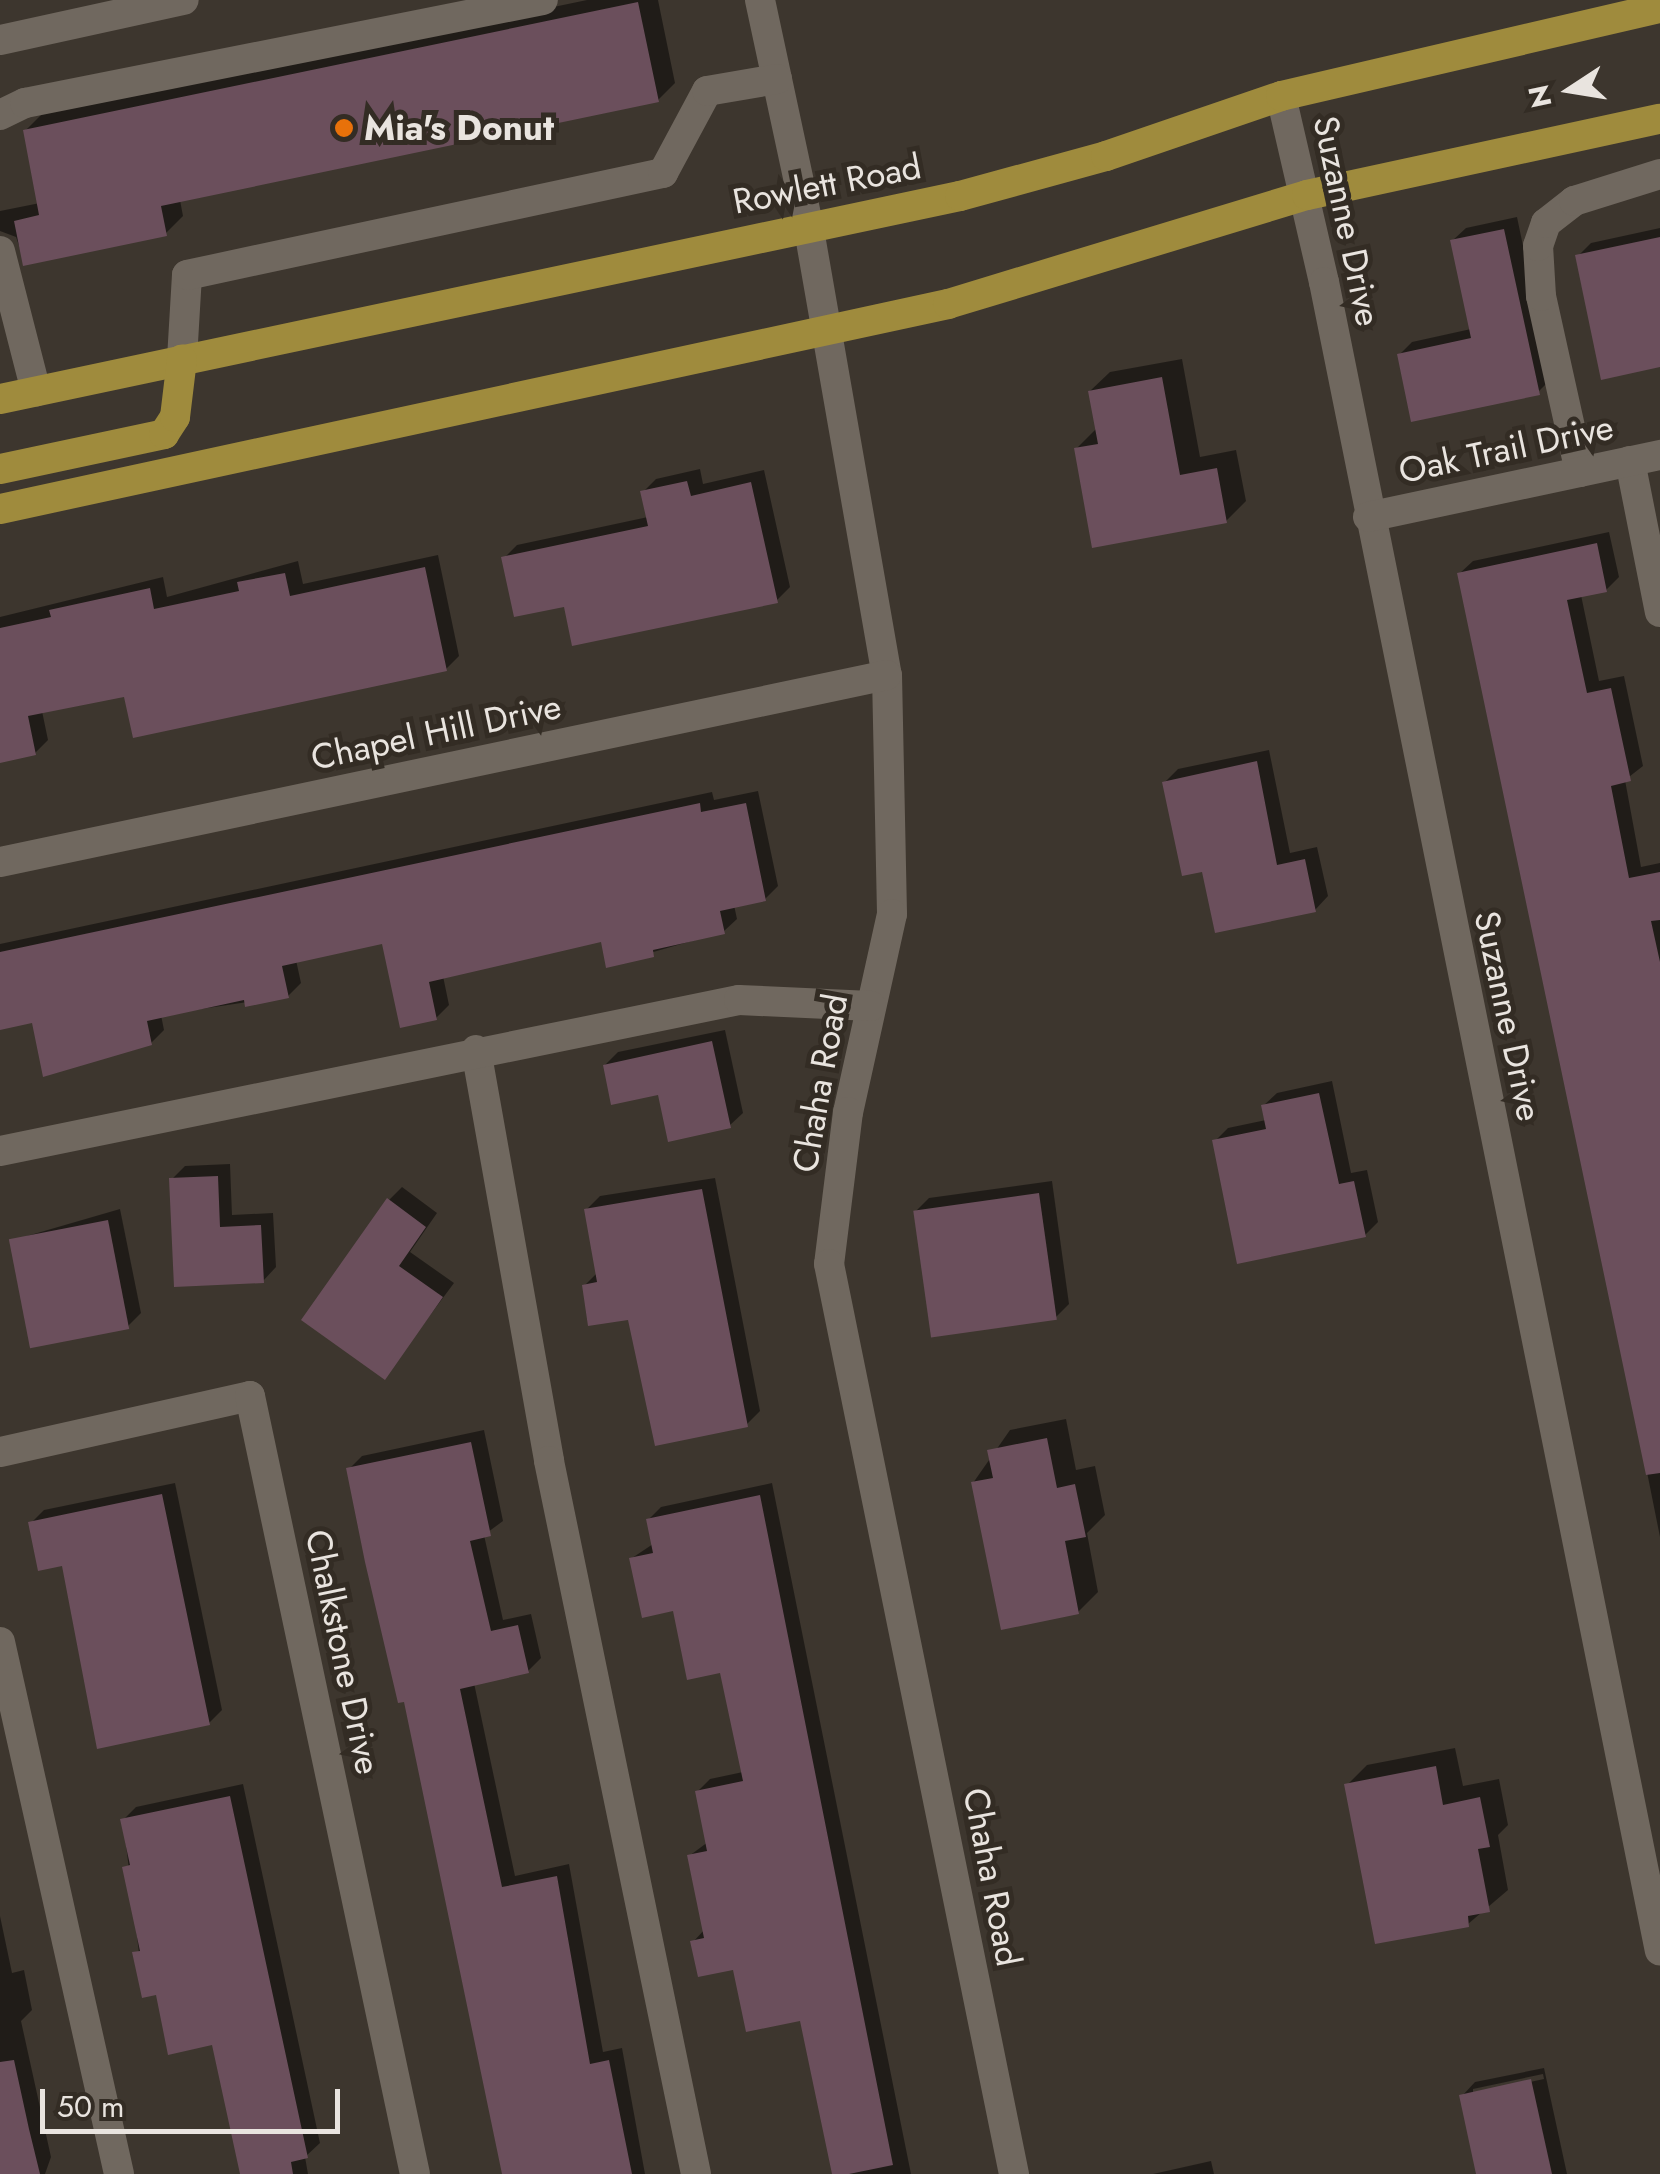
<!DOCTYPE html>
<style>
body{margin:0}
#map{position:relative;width:1660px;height:2174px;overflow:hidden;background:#3d362e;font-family:Jost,sans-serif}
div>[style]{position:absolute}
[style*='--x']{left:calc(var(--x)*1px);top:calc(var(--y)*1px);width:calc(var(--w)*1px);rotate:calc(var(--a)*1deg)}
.shadow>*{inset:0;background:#0007}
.building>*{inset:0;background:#6b4f5c;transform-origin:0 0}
.minor>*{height:30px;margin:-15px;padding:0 15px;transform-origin:15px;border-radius:15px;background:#70685f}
.major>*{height:30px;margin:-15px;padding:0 15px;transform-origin:15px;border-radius:15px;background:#9f8b3d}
.dots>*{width:28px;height:28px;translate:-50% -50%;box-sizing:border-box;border:5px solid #332c24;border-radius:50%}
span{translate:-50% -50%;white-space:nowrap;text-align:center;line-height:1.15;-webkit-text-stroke:10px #332c24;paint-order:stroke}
.poi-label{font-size:35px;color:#e9e4df;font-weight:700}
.left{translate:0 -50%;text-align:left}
.street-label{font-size:35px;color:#e9e4df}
.north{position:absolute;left:1520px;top:40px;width:100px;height:100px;-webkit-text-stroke:8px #332c24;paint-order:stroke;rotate:258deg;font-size:28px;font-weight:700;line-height:40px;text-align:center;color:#e9e4df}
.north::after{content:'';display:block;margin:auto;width:35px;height:45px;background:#e9e4df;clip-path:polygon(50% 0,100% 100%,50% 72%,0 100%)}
.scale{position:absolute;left:40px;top:2089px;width:300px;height:45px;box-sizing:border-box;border:5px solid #e9e4df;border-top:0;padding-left:12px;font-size:30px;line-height:35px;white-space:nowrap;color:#e9e4df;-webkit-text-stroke:8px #332c24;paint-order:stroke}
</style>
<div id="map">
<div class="shadow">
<div style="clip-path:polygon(587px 0,658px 0,675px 83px,658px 100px,180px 200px,183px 216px,166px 233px,25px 263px,16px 237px,0 231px,0 211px,40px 203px,26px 130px,43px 113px)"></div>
<div style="clip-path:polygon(1517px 217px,1551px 379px,1538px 392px,1399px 355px,1412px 342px,1471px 329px,1452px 241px,1466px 228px)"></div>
<div style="clip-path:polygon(1660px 228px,1660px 362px,1578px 256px,1591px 243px)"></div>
<div style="clip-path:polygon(1182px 359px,1200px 457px,1236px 450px,1246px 501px,1226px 521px,1076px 449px,1097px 428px,1090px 391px,1110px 372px)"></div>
<div style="clip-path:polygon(700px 469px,703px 484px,764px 470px,790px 587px,777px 600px,566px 604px,504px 558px,517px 545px,648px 517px,643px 492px,656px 479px)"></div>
<div style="clip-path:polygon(1609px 532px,1619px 577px,1606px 590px,1581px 595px,1599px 681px,1624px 676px,1643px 766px,1625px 780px,1641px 867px,1660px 863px,1660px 1537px,1519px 833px,1459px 574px,1473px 561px)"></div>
<div style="clip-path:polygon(438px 555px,459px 656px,446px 669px,126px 694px,42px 711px,48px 740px,35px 753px,0 761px,0 617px,163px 577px,167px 597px,298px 561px,303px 584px)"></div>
<div style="clip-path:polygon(1269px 750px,1290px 853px,1317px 847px,1328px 896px,1315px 910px,1203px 869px,1165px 782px,1178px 769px)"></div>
<div style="clip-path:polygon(758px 791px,778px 886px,765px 899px,734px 905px,737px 919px,723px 932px,608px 965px,603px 940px,443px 976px,449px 1005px,436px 1018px,384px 942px,296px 960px,301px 983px,288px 996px,161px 1015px,164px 1030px,151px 1043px,45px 1074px,34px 1020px,0 1028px,0 944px,712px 792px,714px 800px)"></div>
<div style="clip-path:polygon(725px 1030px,743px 1113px,729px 1126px,605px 1065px,618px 1052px)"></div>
<div style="clip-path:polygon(1332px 1081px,1351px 1173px,1367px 1170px,1378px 1222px,1365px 1235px,1215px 1141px,1228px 1128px,1266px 1120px,1263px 1106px,1277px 1093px)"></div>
<div style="clip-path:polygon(230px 1164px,232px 1215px,273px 1213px,276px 1267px,263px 1281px,172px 1179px,185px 1166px)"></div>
<div style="clip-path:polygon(715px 1178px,760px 1411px,747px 1424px,630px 1317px,584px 1286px,598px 1272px,587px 1209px,600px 1196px)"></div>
<div style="clip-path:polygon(1052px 1181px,1069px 1304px,1056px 1317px,916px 1211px,929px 1198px)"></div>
<div style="clip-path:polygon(402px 1187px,437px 1213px,410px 1252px,454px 1283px,385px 1376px,389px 1200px)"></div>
<div style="clip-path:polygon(120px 1209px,141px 1313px,128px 1326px,14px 1249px,27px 1236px)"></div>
<div style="clip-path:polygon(1066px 1419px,1076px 1470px,1095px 1466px,1105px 1515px,1087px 1533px,1098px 1592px,1078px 1612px,973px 1483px,1010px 1430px)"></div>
<div style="clip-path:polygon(484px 1430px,503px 1521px,484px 1535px,503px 1620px,531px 1614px,541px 1658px,528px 1671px,474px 1683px,515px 1876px,569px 1864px,603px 2052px,622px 2048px,645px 2174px,505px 2174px,406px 1699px,349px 1469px,362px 1456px)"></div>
<div style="clip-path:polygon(175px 1483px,222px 1710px,209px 1723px,31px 1523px,44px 1510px)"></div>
<div style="clip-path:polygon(772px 1483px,911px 2174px,835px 2174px,802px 2018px,693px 1942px,705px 1929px,689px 1856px,708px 1842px,697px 1792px,710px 1779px,743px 1772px,722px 1670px,632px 1558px,653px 1544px,648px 1520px,661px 1507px)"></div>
<div style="clip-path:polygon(1455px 1748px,1463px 1786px,1499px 1779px,1508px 1825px,1498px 1835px,1508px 1890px,1468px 1924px,1347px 1785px,1367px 1765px)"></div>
<div style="clip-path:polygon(243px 1784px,320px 2143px,305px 2157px,308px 2174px,242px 2174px,214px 2042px,158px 1992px,144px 1995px,123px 1820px,136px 1807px)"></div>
<div style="clip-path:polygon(0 1916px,12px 1973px,24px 1970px,32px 2010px,21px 2021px,51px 2157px,45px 2174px,0 2174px)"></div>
<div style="clip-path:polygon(evenodd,1544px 2068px,1567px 2174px,1478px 2174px,1462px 2096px,1475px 2082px,1544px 2068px,1543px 2074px,1544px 2079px,1473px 2094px,1473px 2089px,1543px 2074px)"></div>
<div style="clip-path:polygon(1211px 2161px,1214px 2174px,1153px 2174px)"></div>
</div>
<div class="building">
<div style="clip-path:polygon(638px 2px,659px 102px,161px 206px,167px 236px,23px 266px,14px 221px,39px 215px,23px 130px)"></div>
<div style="clip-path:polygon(1504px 229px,1540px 395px,1411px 422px,1397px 354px,1471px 338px,1450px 240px)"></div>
<div style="clip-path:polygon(1660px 237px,1660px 367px,1601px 380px,1575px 255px)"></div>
<div style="clip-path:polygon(1162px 377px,1180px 475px,1217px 468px,1227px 523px,1092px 548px,1074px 448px,1098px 444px,1088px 391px)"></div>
<div style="clip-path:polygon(687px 481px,691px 496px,751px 482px,778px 603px,572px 646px,564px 607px,514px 617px,501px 557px,648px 526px,640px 491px)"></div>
<div style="clip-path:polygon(1597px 543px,1607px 592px,1567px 600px,1587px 693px,1611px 688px,1631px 781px,1611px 786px,1629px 878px,1660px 872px,1660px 920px,1651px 921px,1660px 962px,1660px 1473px,1646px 1475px,1457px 573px)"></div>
<div style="clip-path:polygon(425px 567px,447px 671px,133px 738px,124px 697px,28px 716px,36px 755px,0 763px,0 628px,51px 617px,49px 610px,150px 588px,154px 609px,239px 591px,237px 582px,285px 573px,290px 596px)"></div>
<div style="clip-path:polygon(1257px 761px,1277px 865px,1305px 859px,1316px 912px,1215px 933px,1202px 872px,1182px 876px,1162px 782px)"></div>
<div style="clip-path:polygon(700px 803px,701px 812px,746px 803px,766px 901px,720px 911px,725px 934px,653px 950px,654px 957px,606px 968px,601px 942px,429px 982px,437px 1020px,400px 1028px,382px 944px,282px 966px,289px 998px,245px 1007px,244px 1000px,147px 1021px,152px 1045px,43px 1077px,32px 1023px,0 1030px,0 952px)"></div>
<div style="clip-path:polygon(712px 1041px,731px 1128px,668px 1142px,658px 1095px,611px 1105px,603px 1065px)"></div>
<div style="clip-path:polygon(1319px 1093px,1339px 1184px,1354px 1181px,1366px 1237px,1237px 1264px,1212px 1140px,1266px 1129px,1261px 1105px)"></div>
<div style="clip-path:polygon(218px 1176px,220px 1227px,261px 1225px,264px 1283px,174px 1287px,169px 1178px)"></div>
<div style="clip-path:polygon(702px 1189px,748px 1427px,655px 1446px,628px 1320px,588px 1326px,582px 1285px,597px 1282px,584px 1209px)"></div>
<div style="left:1039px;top:1193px;width:128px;height:127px;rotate:82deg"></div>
<div style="clip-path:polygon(387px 1198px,426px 1227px,399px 1266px,443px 1297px,385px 1380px,301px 1320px)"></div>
<div style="left:108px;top:1220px;width:111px;height:101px;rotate:79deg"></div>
<div style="clip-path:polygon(1047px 1438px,1057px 1488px,1075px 1484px,1086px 1537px,1065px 1541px,1079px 1614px,1001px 1630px,971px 1482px,993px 1478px,987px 1450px)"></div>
<div style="clip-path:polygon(471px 1442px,491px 1536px,470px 1541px,491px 1631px,518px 1625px,529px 1673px,460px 1689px,502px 1887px,557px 1876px,590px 2064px,609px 2060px,632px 2174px,502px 2174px,404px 1702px,398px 1703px,365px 1562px,346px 1468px)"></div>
<div style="clip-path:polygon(162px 1494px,210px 1725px,97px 1749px,62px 1566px,38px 1571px,28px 1522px)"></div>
<div style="clip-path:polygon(760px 1495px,893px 2165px,849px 2174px,832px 2174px,800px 2021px,746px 2032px,733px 1970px,698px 1977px,690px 1941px,704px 1938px,687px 1855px,707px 1851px,695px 1791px,743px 1781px,720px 1673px,687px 1680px,673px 1611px,642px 1618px,629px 1558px,653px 1553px,646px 1519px)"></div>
<div style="clip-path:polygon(1436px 1766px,1443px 1805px,1480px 1797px,1490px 1847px,1478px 1849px,1490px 1912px,1468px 1916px,1469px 1927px,1375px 1944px,1344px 1784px)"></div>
<div style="clip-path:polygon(230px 1796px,308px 2158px,291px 2162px,293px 2174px,240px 2174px,212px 2045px,168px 2055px,156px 1995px,142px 1998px,132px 1952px,140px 1951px,122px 1867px,130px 1865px,120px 1819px)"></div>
<div style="clip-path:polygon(14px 2060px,29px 2129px,40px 2174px,0 2174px,0 2062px)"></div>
<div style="clip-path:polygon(1531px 2079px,1552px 2174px,1476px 2174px,1459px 2095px)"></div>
</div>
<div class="minor">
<div style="--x:760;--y:0;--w:229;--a:77.9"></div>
<div style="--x:808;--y:224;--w:458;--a:80.1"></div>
<div style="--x:887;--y:675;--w:239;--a:88.8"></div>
<div style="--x:892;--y:914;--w:203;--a:102.5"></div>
<div style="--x:848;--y:1112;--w:153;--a:97.1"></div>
<div style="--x:829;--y:1264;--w:929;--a:78.51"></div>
<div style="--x:0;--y:40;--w:188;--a:-12.3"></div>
<div style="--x:1281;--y:96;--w:191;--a:77"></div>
<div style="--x:1324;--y:282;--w:1702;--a:78.62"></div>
<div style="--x:0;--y:115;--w:28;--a:-26"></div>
<div style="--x:25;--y:103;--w:528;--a:-11.25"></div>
<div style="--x:0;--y:251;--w:145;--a:75.6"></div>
<div style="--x:182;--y:359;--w:84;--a:-86.6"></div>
<div style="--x:187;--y:275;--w:487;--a:-12.1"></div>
<div style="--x:663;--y:173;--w:93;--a:-61.8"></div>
<div style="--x:707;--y:91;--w:71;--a:-9.7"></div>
<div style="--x:1630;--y:461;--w:154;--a:78.8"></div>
<div style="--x:1580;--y:472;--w:180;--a:-102.5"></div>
<div style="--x:1541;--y:296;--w:50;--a:-93.4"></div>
<div style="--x:1538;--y:246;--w:24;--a:-71"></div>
<div style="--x:1546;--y:223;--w:36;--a:-38"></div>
<div style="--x:1574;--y:201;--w:90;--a:-17.4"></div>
<div style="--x:1368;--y:517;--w:299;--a:-12"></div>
<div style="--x:0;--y:862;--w:906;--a:-11.9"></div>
<div style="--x:476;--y:1050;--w:417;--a:79.9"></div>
<div style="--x:549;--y:1461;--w:728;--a:78.35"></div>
<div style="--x:0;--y:1151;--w:754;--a:-11.55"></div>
<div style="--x:739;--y:1000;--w:132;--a:2.6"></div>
<div style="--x:0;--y:1452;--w:256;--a:-12.6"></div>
<div style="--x:250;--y:1396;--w:795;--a:78.03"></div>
<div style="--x:0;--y:1642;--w:545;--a:77.39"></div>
</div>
<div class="major">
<div style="--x:0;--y:399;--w:981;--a:-11.94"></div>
<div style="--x:960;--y:196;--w:151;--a:-15.3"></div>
<div style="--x:1106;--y:156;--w:185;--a:-18.9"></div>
<div style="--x:1281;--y:96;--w:389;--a:-13.1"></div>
<div style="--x:0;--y:469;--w:168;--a:-12"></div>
<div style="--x:164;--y:434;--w:20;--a:-57"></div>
<div style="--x:175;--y:417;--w:58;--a:-83.1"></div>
<div style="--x:0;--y:509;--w:970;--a:-12.2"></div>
<div style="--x:948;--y:304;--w:375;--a:-16.9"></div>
<div style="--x:1307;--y:195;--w:361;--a:-12.2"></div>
</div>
<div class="dots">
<div style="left:344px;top:128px;background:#e8710a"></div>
</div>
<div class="poi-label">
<span class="left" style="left:364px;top:128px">Mia's Donut</span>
</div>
<div class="street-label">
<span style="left:827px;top:184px;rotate:-11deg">Rowlett Road</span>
<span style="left:1347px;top:221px;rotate:78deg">Suzanne Drive</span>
<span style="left:1506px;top:449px;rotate:-12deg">Oak Trail Drive</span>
<span style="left:436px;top:732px;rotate:-12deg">Chapel Hill Drive</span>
<span style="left:1508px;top:1016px;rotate:78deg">Suzanne Drive</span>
<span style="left:820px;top:1083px;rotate:-80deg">Chaha Road</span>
<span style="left:343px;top:1652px;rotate:78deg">Chalkstone Drive</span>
<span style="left:992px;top:1877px;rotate:79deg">Chaha Road</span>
</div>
<div class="north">N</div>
<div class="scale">50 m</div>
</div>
